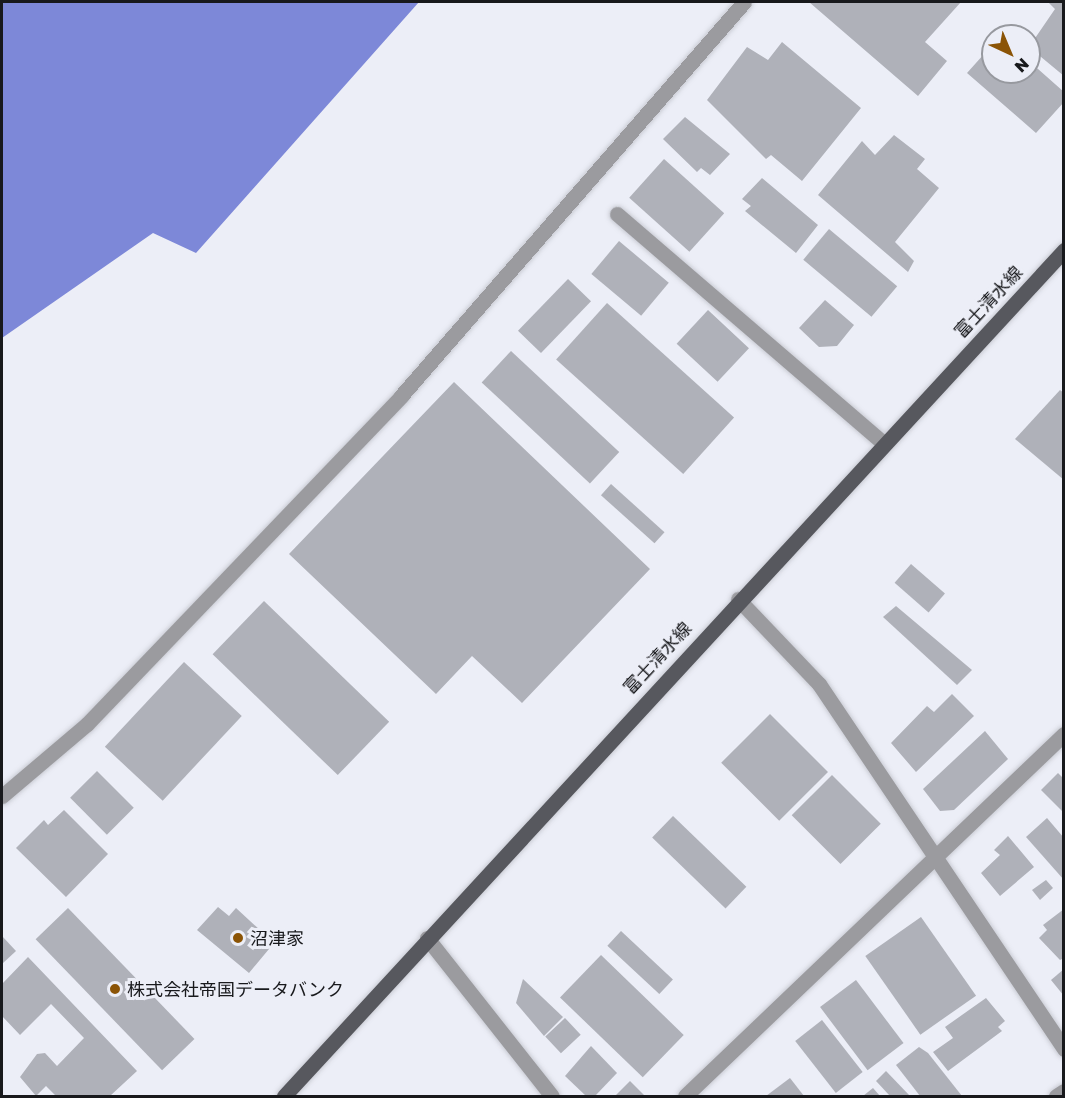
<!DOCTYPE html>
<meta charset="utf-8">
<style>
body{margin:0}
#map{position:relative;width:1065px;height:1098px;overflow:hidden;background:#eceef7;font-family:"Golos Text","Noto Sans JP",sans-serif}
div>[style]{position:absolute}
[style*='--x']{left:calc(var(--x)*1px);top:calc(var(--y)*1px);width:calc(var(--w)*1px);rotate:calc(var(--a)*1deg)}
.water>*{inset:0;background:#7d88d8}
.building>*{inset:0;background:#afb1b9;transform-origin:0 0}
.roads{filter:drop-shadow(0 0 2px #caccd4) drop-shadow(0 0 2px #caccd4)}
.minor>*{height:15px;margin:-7.5px;padding:0 7.5px;transform-origin:7.5px;border-radius:7.5px;background:#9b9b9f}
.major>*{height:15px;margin:-7.5px;padding:0 7.5px;transform-origin:7.5px;border-radius:7.5px;background:#57585e}
.dots>*{width:16px;height:16px;translate:-50% -50%;box-sizing:border-box;border:3px solid #eceef7;border-radius:50%}
span{translate:-50% -50%;white-space:nowrap;text-align:center;line-height:1.15;-webkit-text-stroke:6px #eceef7;paint-order:stroke}
.street-label{font-size:18px;color:#18191c}
.poi-label{font-size:18px;color:#18191c}
.left{translate:0 -50%;text-align:left}
.frame{position:absolute;inset:0;border:3px solid #18191c;pointer-events:none}
.north{position:absolute;left:981px;top:24px;width:60px;height:60px;box-sizing:border-box;background:#eceef7;border:2px solid #97999f;border-radius:50%;rotate:136deg;font-size:16px;font-weight:700;line-height:24px;text-align:center;color:#18191c}
.north::after{content:'';display:block;margin:auto;width:21px;height:27px;background:#8b5406;clip-path:polygon(50% 0,100% 100%,50% 72%,0 100%)}
</style>
<div id="map">
<div class="water">
<div style="clip-path:polygon(2px 2px,419px 2px,196px 253px,153px 233px,2px 338px)"></div>
</div>
<div class="building">
<div style="clip-path:polygon(809px 2px,961px 2px,925px 42px,947px 61px,918px 96px)"></div>
<div style="clip-path:polygon(1048px 2px,1064px 2px,1064px 76px,1029px 47px,1055px 9px)"></div>
<div style="clip-path:polygon(782px 42px,861px 108px,802px 181px,771px 155px,766px 159px,707px 100px,747px 47px,768px 60px)"></div>
<div style="clip-path:polygon(993px 44px,993px 72px,1029px 72px,1029px 61px,1064px 92px,1064px 102px,1036px 133px,967px 73px)"></div>
<div style="clip-path:polygon(685px 117px,730px 154px,710px 175px,701px 168px,697px 172px,663px 139px)"></div>
<div style="clip-path:polygon(894px 135px,925px 159px,917px 169px,939px 188px,895px 242px,914px 261px,908px 272px,818px 195px,862px 141px,875px 155px)"></div>
<div style="left:664px;top:159px;width:81px;height:52px;rotate:42deg"></div>
<div style="clip-path:polygon(762px 178px,818px 225px,796px 253px,745px 211px,751px 206px,742px 199px)"></div>
<div style="left:829px;top:229px;width:89px;height:40px;rotate:40deg"></div>
<div style="left:619px;top:241px;width:65px;height:43px;rotate:40deg"></div>
<div style="left:568px;top:279px;width:32px;height:72px;rotate:44deg"></div>
<div style="clip-path:polygon(825px 300px,854px 325px,837px 346px,819px 347px,799px 328px)"></div>
<div style="left:607px;top:303px;width:171px;height:76px;rotate:42deg"></div>
<div style="left:708px;top:310px;width:56px;height:46px;rotate:43deg"></div>
<div style="left:511px;top:351px;width:148px;height:43px;rotate:43deg"></div>
<div style="clip-path:polygon(454px 382px,650px 569px,522px 703px,472px 656px,436px 694px,289px 554px)"></div>
<div style="clip-path:polygon(1060px 390px,1064px 393px,1064px 480px,1015px 439px)"></div>
<div style="left:611px;top:484px;width:72px;height:15px;rotate:42deg"></div>
<div style="left:911px;top:564px;width:45px;height:25px;rotate:41deg"></div>
<div style="left:264px;top:601px;width:174px;height:74px;rotate:44deg"></div>
<div style="clip-path:polygon(896px 606px,972px 670px,957px 685px,883px 617px)"></div>
<div style="left:184px;top:662px;width:79px;height:116px;rotate:43deg"></div>
<div style="clip-path:polygon(952px 694px,974px 716px,916px 772px,891px 743px,927px 706px,934px 712px)"></div>
<div style="left:770px;top:714px;width:82px;height:69px;rotate:45deg"></div>
<div style="clip-path:polygon(985px 731px,1008px 759px,954px 810px,940px 811px,923px 789px)"></div>
<div style="left:97px;top:771px;width:52px;height:38px;rotate:45deg"></div>
<div style="clip-path:polygon(1058px 773px,1064px 779px,1064px 813px,1041px 790px)"></div>
<div style="left:832px;top:775px;width:69px;height:57px;rotate:45deg"></div>
<div style="clip-path:polygon(64px 810px,108px 854px,66px 897px,16px 848px,44px 820px,48px 825px)"></div>
<div style="left:673px;top:816px;width:102px;height:30px;rotate:44deg"></div>
<div style="clip-path:polygon(1047px 818px,1064px 838px,1064px 880px,1026px 837px)"></div>
<div style="clip-path:polygon(1008px 836px,1034px 867px,1000px 896px,981px 873px,1000px 855px,994px 850px)"></div>
<div style="clip-path:polygon(1046px 880px,1053px 888px,1040px 900px,1032px 890px)"></div>
<div style="clip-path:polygon(218px 907px,229px 916px,236px 908px,274px 943px,249px 973px,197px 930px)"></div>
<div style="left:68px;top:908px;width:182px;height:45px;rotate:46deg"></div>
<div style="clip-path:polygon(1064px 909px,1064px 958px,1060px 960px,1039px 938px,1047px 930px,1043px 925px)"></div>
<div style="left:921px;top:917px;width:96px;height:68px;rotate:55deg"></div>
<div style="left:621px;top:931px;width:71px;height:20px;rotate:43deg"></div>
<div style="clip-path:polygon(2px 936px,16px 951px,2px 964px)"></div>
<div style="left:601px;top:955px;width:115px;height:59px;rotate:44deg"></div>
<div style="clip-path:polygon(28px 957px,137px 1071px,110px 1096px,56px 1096px,46px 1086px,36px 1096px,20px 1077px,37px 1054px,45px 1053px,57px 1066px,84px 1038px,51px 1004px,20px 1035px,2px 1016px,2px 984px)"></div>
<div style="clip-path:polygon(1064px 969px,1064px 996px,1051px 980px)"></div>
<div style="clip-path:polygon(523px 979px,563px 1017px,544px 1036px,516px 1003px)"></div>
<div style="left:856px;top:980px;width:79px;height:45px;rotate:53deg"></div>
<div style="clip-path:polygon(986px 998px,1005px 1021px,998px 1027px,1002px 1031px,948px 1071px,933px 1052px,953px 1038px,945px 1027px)"></div>
<div style="left:565px;top:1018px;width:23px;height:27px;rotate:47deg"></div>
<div style="left:822px;top:1020px;width:66px;height:34px;rotate:52deg"></div>
<div style="clip-path:polygon(591px 1046px,617px 1073px,595px 1096px,586px 1096px,565px 1076px)"></div>
<div style="clip-path:polygon(919px 1047px,928px 1053px,962px 1096px,920px 1096px,896px 1065px)"></div>
<div style="clip-path:polygon(886px 1071px,910px 1096px,890px 1096px,876px 1081px)"></div>
<div style="clip-path:polygon(790px 1078px,804px 1096px,766px 1096px)"></div>
<div style="clip-path:polygon(630px 1081px,645px 1096px,615px 1096px)"></div>
<div style="clip-path:polygon(873px 1088px,880px 1096px,863px 1096px)"></div>
</div>
<div class="roads">
<div class="minor">
<div style="--x:617;--y:214;--w:351;--a:40.7"></div>
<div style="--x:738;--y:599;--w:117;--a:46.4"></div>
<div style="--x:819;--y:684;--w:440;--a:56.1"></div>
<div style="--x:2;--y:796;--w:111;--a:-40.3"></div>
<div style="--x:87;--y:724;--w:454;--a:-46.2"></div>
<div style="--x:401;--y:396;--w:522;--a:-48.96"></div>
<div style="--x:427;--y:938;--w:201;--a:51.7"></div>
<div style="--x:685;--y:1096;--w:524;--a:-43.69"></div>
<div style="--x:1056;--y:1096;--w:9;--a:-32"></div>
</div>
<div class="major">
<div style="--x:284;--y:1096;--w:1151;--a:-47.32"></div>
</div>
</div>
<div class="dots">
<div style="left:238px;top:938px;background:#8b5406"></div>
<div style="left:115px;top:989px;background:#8b5406"></div>
</div>
<div class="street-label">
<span style="left:988px;top:302px;rotate:-47deg">富士清水線</span>
<span style="left:657px;top:658px;rotate:-47deg">富士清水線</span>
</div>
<div class="poi-label">
<span class="left" style="left:250px;top:938px">沼津家</span>
<span class="left" style="left:127px;top:989px">株式会社帝国データバンク</span>
</div>
<div class="frame"></div>
<div class="north">N</div>
</div>
